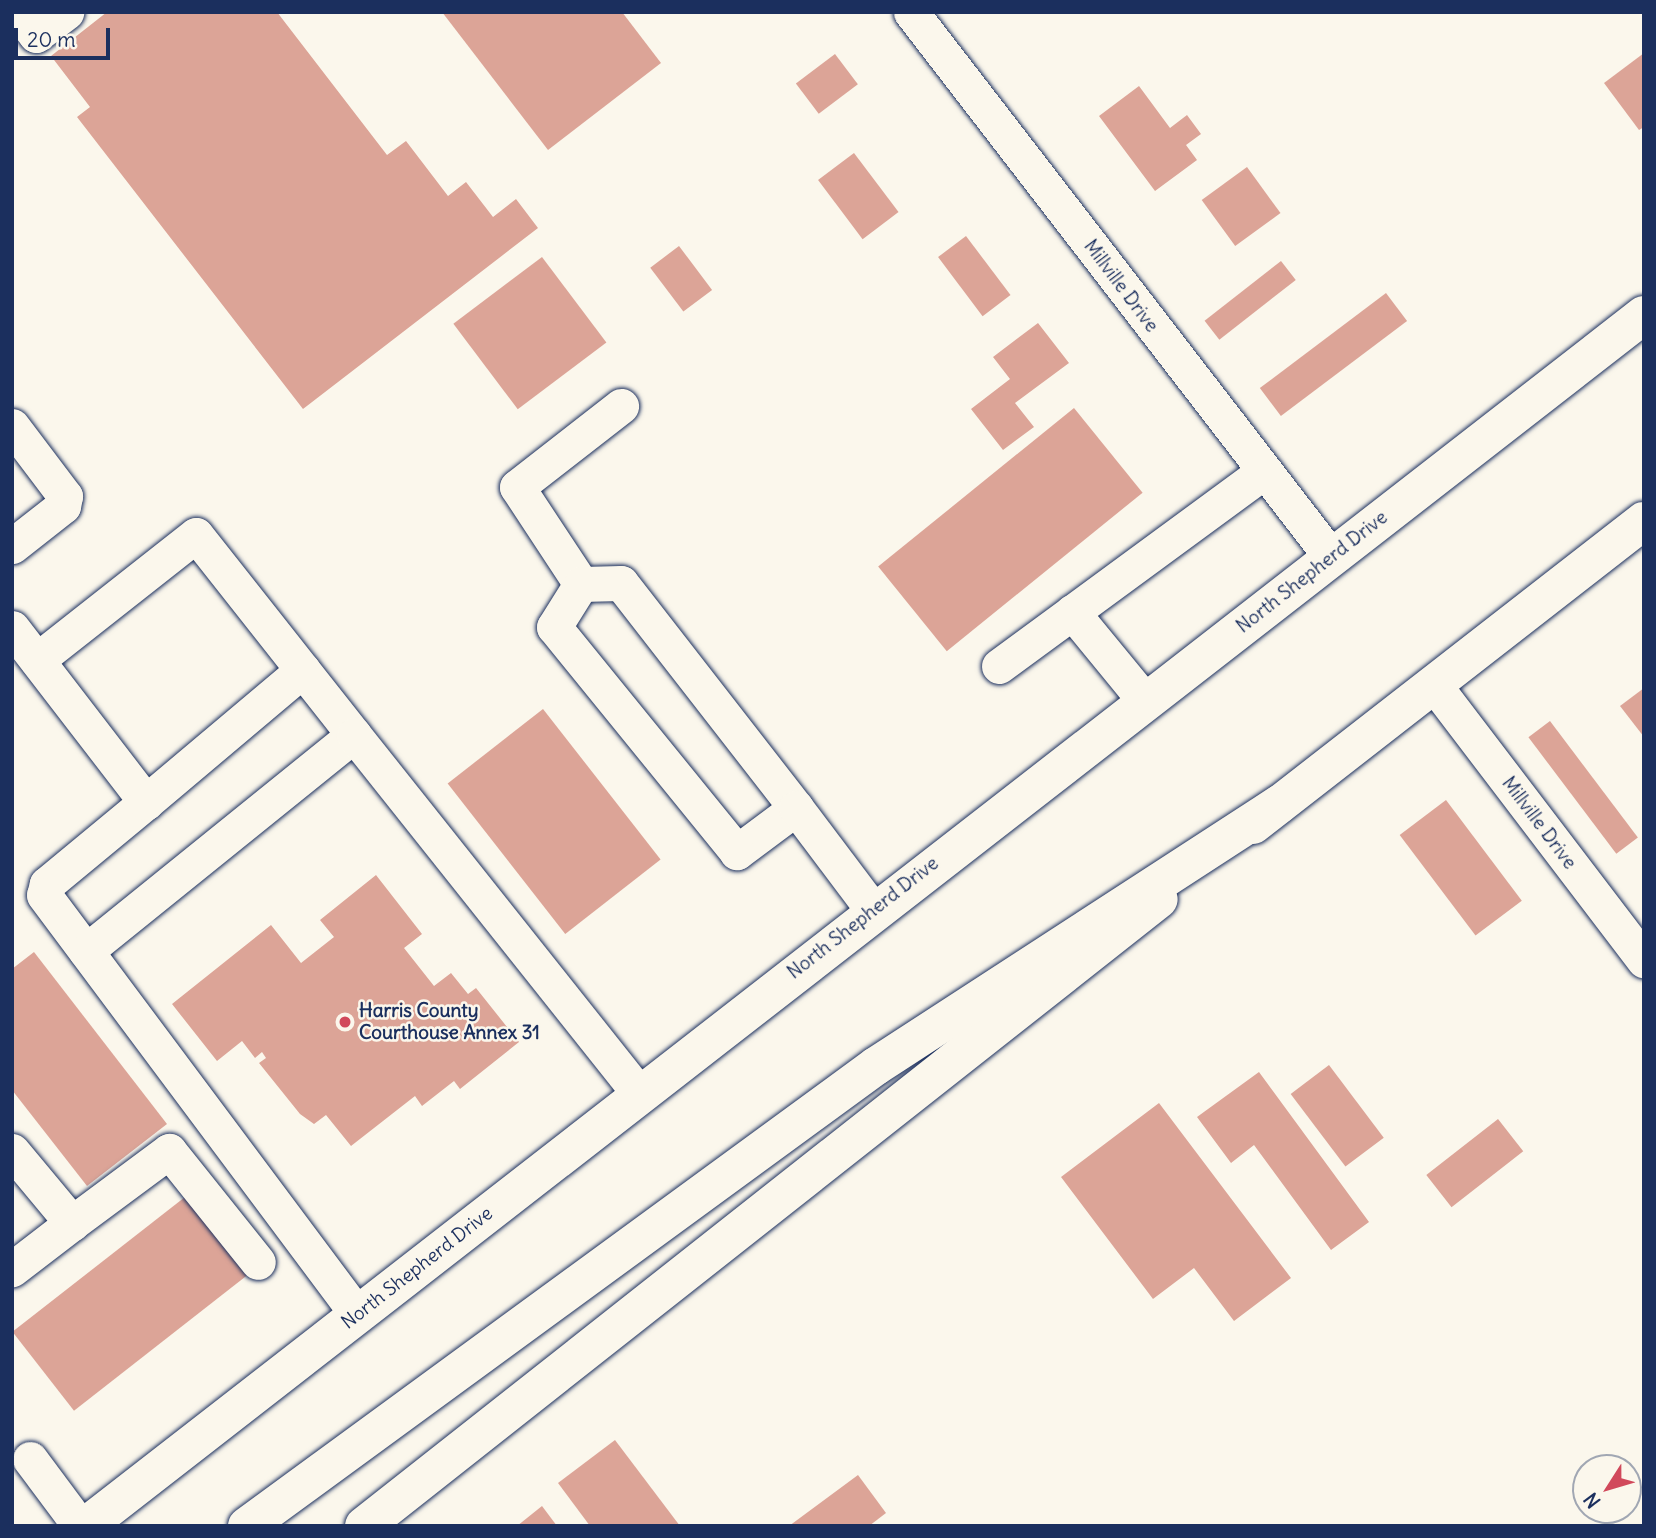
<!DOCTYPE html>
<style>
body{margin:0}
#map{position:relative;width:1656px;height:1538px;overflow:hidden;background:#fbf7ec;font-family:Delius,sans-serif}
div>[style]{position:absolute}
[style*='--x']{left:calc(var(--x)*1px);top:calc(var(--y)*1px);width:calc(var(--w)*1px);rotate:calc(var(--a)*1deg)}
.building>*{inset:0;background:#dca497;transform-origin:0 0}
.roads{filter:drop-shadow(0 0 2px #1b2f5e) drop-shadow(0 0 2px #1b2f5e)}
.minor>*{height:35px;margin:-17.5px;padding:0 17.5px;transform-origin:17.5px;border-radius:17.5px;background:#fbf7ec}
.major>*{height:38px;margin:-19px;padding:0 19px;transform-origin:19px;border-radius:19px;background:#fbf7ec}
.highway>*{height:38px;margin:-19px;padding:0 19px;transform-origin:19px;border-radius:19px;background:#fbf7ec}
.dots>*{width:19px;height:19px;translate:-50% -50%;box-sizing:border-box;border:4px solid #fbf7ec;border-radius:50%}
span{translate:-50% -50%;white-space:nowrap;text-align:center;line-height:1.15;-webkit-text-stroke:5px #fbf7ec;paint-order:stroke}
.street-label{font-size:19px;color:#1b2f5e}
.poi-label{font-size:19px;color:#1b2f5e;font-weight:700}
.left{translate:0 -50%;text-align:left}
.frame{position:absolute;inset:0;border:14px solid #1b2f5e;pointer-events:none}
.north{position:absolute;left:1572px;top:1454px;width:70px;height:70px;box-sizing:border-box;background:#fbf7ec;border:2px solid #a1a7b3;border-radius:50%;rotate:233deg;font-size:19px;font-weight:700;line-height:28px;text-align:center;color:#1b2f5e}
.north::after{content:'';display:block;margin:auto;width:24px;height:32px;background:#d1495b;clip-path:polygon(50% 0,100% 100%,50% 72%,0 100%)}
.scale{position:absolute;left:14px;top:28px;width:96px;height:32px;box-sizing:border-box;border:4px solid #1b2f5e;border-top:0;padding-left:9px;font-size:21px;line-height:24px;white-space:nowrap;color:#1b2f5e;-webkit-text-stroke:5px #fbf7ec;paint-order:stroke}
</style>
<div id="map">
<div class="building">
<div style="clip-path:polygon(107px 12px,277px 12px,387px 155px,406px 141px,448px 196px,466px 182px,493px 217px,516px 199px,538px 228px,303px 409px,77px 117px,90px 107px,51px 56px)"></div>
<div style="clip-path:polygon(442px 12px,622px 12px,661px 63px,548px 150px)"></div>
<div style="clip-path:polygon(1644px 53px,1644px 127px,1639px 130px,1604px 83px)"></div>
<div style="left:835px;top:54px;width:38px;height:49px;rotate:53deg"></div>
<div style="clip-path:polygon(1139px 86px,1170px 128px,1187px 115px,1201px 134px,1186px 145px,1197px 160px,1155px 191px,1099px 116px)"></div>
<div style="left:854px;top:153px;width:74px;height:45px;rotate:53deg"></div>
<div style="left:1247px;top:167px;width:57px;height:56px;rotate:54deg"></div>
<div style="left:966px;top:236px;width:74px;height:35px;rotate:53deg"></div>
<div style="left:679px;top:246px;width:55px;height:36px;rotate:53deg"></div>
<div style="left:542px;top:257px;width:107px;height:111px;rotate:53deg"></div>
<div style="left:1281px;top:261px;width:24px;height:97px;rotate:52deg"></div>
<div style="left:1386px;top:293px;width:35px;height:158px;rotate:53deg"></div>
<div style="clip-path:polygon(1038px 323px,1069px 363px,1015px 403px,1034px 427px,1003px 450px,971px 409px,1010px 379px,993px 357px)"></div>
<div style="left:1074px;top:408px;width:109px;height:252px;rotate:51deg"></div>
<div style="clip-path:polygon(1644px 688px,1644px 737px,1620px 706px)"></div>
<div style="left:543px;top:709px;width:191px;height:121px;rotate:52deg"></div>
<div style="left:1550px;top:721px;width:146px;height:27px;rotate:53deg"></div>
<div style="left:1446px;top:800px;width:126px;height:58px;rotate:53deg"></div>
<div style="clip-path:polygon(376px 875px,422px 934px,404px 948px,434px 986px,451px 973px,468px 994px,476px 988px,519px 1042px,460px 1089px,454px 1081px,422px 1106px,415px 1096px,351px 1146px,326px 1115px,314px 1124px,300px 1114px,259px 1063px,266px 1058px,262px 1052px,255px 1058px,242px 1041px,217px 1061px,172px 1004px,271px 925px,301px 963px,334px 937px,320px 920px)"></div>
<div style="clip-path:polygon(34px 952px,167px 1124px,87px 1186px,12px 1090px,12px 969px)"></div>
<div style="left:1329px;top:1065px;width:91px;height:48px;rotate:53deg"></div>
<div style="clip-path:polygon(1259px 1072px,1369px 1222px,1331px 1250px,1254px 1145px,1231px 1163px,1197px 1117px)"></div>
<div style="clip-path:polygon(1159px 1103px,1291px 1278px,1234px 1321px,1194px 1268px,1153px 1299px,1061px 1177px)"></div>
<div style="left:1498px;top:1119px;width:41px;height:91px;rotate:52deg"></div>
<div style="left:185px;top:1197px;width:100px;height:219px;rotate:52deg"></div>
<div style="clip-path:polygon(615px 1440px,680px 1526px,590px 1526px,558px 1483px)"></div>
<div style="clip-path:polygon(858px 1475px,886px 1513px,869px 1526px,789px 1526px)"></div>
<div style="clip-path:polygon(542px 1506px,557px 1526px,517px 1526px)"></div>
</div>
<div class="roads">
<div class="minor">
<div style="--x:18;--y:12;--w:29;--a:52"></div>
<div style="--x:36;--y:35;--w:38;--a:-37"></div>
<div style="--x:911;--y:12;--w:689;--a:52.37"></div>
<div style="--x:12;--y:426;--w:88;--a:52.9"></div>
<div style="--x:65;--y:496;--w:10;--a:101"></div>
<div style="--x:63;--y:506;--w:65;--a:141.9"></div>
<div style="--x:581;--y:584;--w:116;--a:-123.4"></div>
<div style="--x:517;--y:487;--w:132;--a:-37.9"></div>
<div style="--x:1072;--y:612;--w:115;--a:50.6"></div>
<div style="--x:12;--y:628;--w:220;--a:52.4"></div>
<div style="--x:146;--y:802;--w:129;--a:140.4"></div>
<div style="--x:47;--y:884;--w:11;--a:105"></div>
<div style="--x:44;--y:895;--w:523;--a:53.24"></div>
<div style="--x:37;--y:660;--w:202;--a:-38.2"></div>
<div style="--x:196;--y:535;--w:255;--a:51.7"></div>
<div style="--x:999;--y:666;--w:328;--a:-36.3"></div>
<div style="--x:1435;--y:686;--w:345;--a:52.7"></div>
<div style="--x:146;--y:802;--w:205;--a:-40.1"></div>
<div style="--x:796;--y:808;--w:74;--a:143.3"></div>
<div style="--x:737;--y:852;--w:290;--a:-129.1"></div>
<div style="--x:554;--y:627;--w:51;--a:-57.9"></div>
<div style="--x:581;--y:584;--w:40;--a:-1.4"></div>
<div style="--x:621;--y:583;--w:285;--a:52.1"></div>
<div style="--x:796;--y:808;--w:126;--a:53"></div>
<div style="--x:86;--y:951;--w:344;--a:-38.9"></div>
<div style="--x:354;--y:735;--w:458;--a:51.5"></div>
<div style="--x:12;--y:1151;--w:94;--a:50.2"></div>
<div style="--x:72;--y:1223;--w:76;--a:142.5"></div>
<div style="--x:72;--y:1223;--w:121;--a:-36.6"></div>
<div style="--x:169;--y:1151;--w:142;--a:51.3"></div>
<div style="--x:30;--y:1459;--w:84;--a:53.3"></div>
</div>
<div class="major">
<div style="--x:1253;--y:825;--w:495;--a:-37.9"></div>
<div style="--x:86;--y:1526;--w:1973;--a:-37.86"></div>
<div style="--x:364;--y:1526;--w:1012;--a:-38.26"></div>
</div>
<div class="highway">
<div style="--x:247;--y:1526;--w:779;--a:-36.18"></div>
<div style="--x:876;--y:1066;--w:481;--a:-33"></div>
</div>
</div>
<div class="dots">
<div style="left:345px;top:1022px;background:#d1495b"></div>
</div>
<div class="street-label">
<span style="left:1121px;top:286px;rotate:53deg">Millville Drive</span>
<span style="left:1312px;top:572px;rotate:-38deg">North Shepherd Drive</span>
<span style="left:1539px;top:823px;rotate:53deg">Millville Drive</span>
<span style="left:863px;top:918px;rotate:-38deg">North Shepherd Drive</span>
<span style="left:417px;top:1268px;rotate:-38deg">North Shepherd Drive</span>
</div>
<div class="poi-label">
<span class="left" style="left:359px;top:1022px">Harris County<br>Courthouse Annex 31</span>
</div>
<div class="frame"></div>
<div class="north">N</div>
<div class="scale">20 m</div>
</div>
